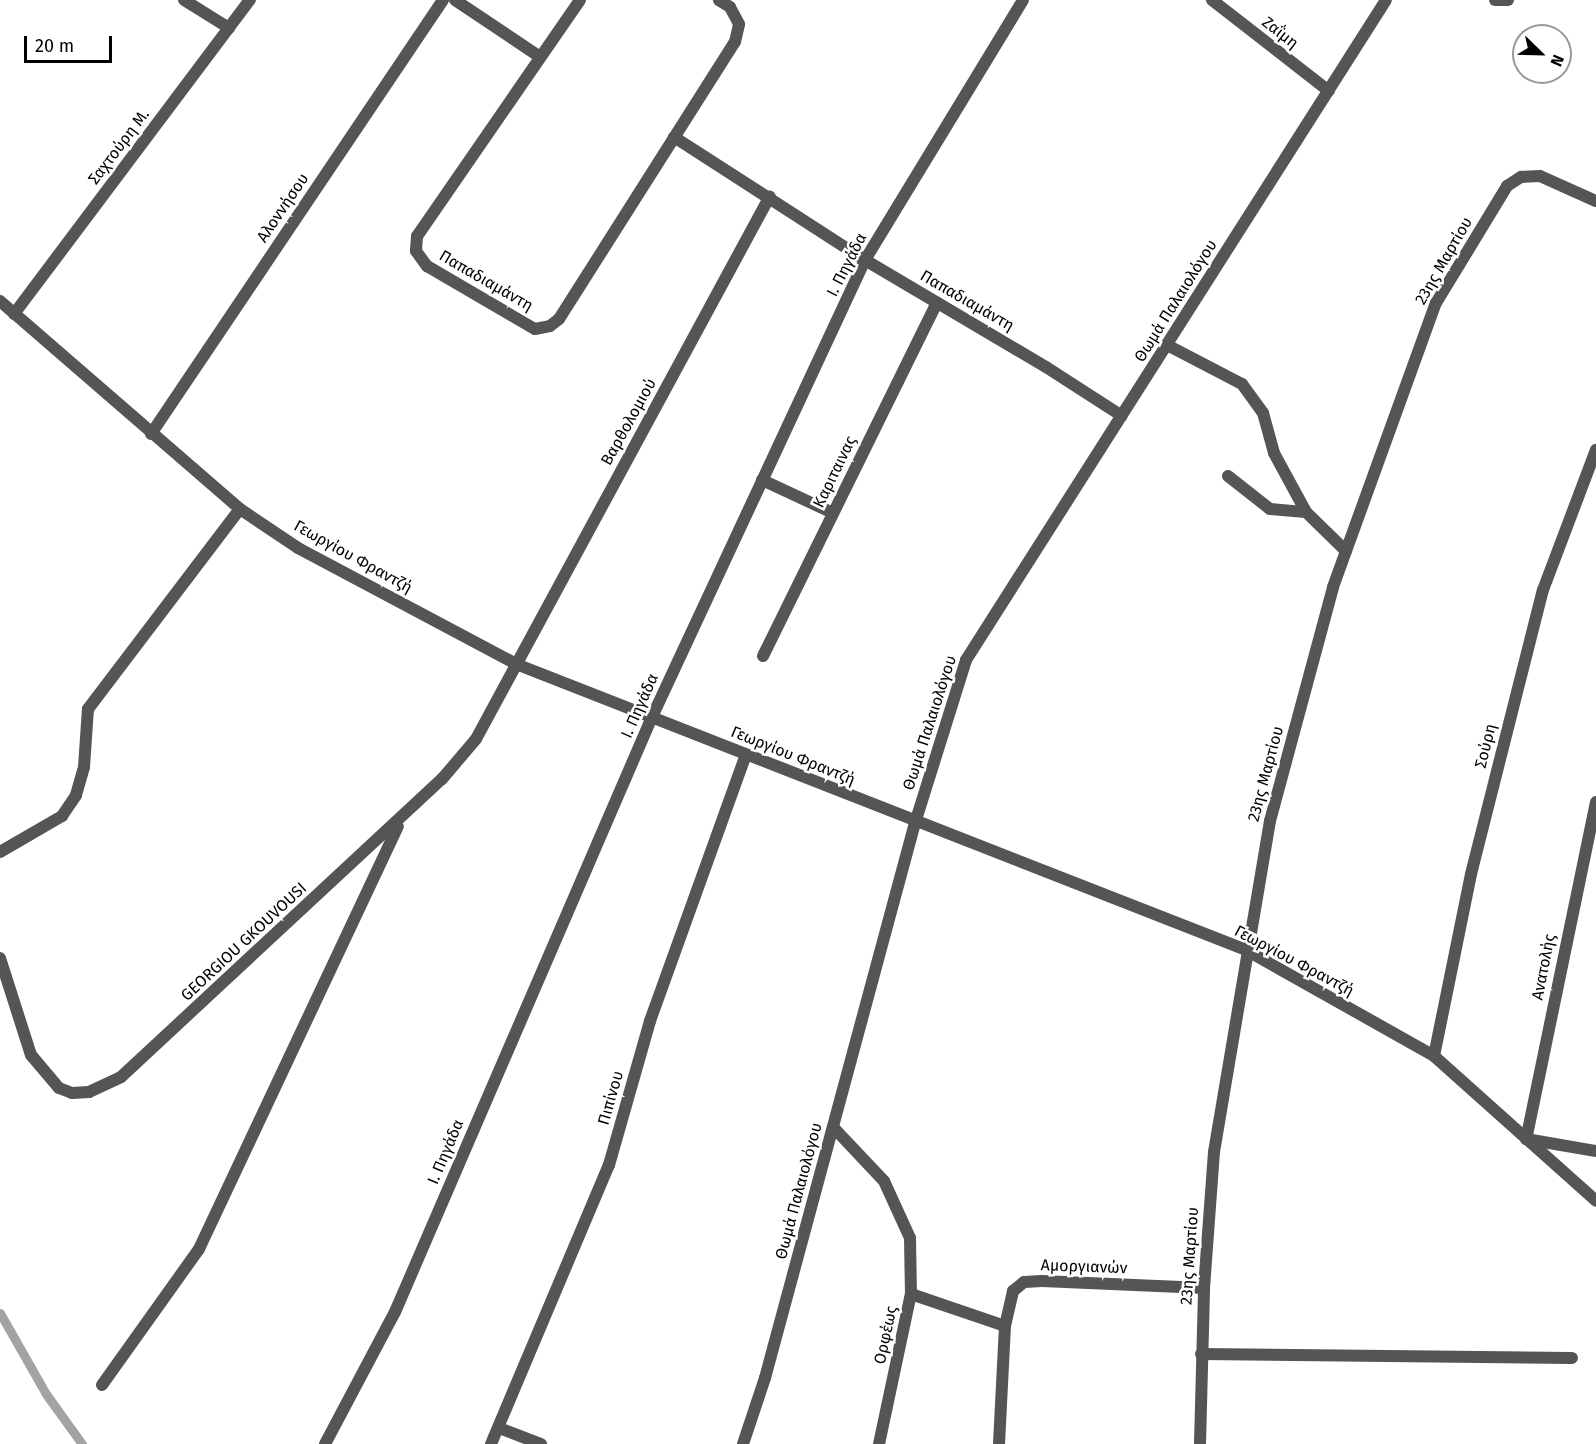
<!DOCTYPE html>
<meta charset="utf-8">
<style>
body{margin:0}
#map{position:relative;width:1596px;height:1444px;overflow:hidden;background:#fff;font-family:"Fira Sans",sans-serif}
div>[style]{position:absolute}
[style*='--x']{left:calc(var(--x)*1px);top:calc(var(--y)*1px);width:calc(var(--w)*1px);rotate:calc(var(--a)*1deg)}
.stream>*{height:9px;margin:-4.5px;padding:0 4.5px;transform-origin:4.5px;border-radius:4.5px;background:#a3a3a3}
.lane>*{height:12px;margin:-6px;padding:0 6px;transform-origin:6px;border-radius:6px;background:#555}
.street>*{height:12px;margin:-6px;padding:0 6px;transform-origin:6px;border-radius:6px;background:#555}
span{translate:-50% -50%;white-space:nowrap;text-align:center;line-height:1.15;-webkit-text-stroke:5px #fff;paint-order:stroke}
.street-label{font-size:16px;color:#000}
.north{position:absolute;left:1512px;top:24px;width:60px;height:60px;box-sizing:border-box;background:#fff;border:2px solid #999;border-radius:50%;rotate:113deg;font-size:16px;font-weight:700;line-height:24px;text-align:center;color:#000}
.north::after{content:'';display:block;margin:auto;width:21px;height:27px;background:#000;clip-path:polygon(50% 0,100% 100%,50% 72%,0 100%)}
.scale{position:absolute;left:24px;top:36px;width:88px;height:27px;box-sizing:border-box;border:3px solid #000;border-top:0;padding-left:8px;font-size:18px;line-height:21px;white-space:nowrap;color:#000;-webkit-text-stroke:4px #fff;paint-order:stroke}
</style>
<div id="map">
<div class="stream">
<div style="--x:0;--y:1313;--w:93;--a:60.4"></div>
<div style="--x:46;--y:1394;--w:62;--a:54.2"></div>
</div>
<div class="lane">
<div style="--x:499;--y:1428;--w:45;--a:20.9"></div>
</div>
<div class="street">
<div style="--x:184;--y:0;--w:53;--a:31.9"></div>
<div style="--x:455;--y:0;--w:102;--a:33.8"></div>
<div style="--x:580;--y:0;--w:287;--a:124.6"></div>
<div style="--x:417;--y:236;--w:15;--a:94"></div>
<div style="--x:416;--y:251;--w:19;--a:54"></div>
<div style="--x:427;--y:266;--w:125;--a:30.3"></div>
<div style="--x:535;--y:329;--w:15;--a:-11"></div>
<div style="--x:550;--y:326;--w:11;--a:-38"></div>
<div style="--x:559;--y:319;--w:328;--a:-57.6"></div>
<div style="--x:735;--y:42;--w:18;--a:-77"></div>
<div style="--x:739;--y:24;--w:19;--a:-118"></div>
<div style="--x:730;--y:7;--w:13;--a:-148"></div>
<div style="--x:1212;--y:0;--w:148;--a:37.9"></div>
<div style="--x:1495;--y:0;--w:13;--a:0"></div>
<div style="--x:674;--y:137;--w:227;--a:32.8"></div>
<div style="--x:865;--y:260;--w:210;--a:30.6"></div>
<div style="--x:1046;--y:367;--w:90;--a:32.8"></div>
<div style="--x:0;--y:301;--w:318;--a:40.9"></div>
<div style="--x:240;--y:509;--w:70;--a:33.9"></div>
<div style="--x:298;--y:548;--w:247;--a:28"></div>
<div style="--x:516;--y:664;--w:784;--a:21.39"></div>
<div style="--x:1246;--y:950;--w:216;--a:29.4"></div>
<div style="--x:1434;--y:1056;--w:217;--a:41.8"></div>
<div style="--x:14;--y:314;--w:393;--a:-53.1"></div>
<div style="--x:1167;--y:345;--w:85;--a:27.5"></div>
<div style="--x:1242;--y:384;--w:36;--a:54"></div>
<div style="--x:1263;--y:413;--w:41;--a:74.6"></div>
<div style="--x:1274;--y:453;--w:67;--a:61.5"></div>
<div style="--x:1306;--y:512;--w:56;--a:44.3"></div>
<div style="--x:151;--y:434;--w:523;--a:-56.07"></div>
<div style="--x:1228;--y:476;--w:53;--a:38.2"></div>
<div style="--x:1270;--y:509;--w:36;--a:5"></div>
<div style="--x:762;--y:480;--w:78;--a:24.9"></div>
<div style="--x:763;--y:656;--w:394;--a:-63.8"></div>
<div style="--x:1596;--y:802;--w:344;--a:101.7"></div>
<div style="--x:1526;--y:1139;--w:71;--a:9.7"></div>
<div style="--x:0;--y:852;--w:72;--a:-30.1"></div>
<div style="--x:62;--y:816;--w:25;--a:-56"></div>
<div style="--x:76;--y:795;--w:29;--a:-74"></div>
<div style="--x:84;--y:767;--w:58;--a:-86.1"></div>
<div style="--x:88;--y:709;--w:251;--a:-52.8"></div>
<div style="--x:0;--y:958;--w:102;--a:72.3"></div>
<div style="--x:31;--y:1055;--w:43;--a:49.7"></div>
<div style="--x:59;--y:1088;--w:14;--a:21"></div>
<div style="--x:72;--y:1093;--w:17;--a:-3"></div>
<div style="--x:89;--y:1092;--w:35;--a:-25"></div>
<div style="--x:121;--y:1077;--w:438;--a:-42.9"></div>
<div style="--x:442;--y:779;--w:52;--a:-49.6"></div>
<div style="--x:476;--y:739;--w:617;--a:-61.57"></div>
<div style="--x:1434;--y:1056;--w:186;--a:-78.5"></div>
<div style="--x:1471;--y:874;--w:293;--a:-75.8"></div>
<div style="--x:1543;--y:590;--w:150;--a:-69.3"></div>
<div style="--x:833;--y:1127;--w:74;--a:46.6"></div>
<div style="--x:884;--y:1181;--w:63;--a:65.5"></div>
<div style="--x:910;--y:1238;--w:56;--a:89"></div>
<div style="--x:1201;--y:1354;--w:371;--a:0.6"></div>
<div style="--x:102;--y:1385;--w:167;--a:-54.5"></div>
<div style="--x:199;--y:1249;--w:467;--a:-64.8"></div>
<div style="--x:325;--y:1444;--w:149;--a:-62.1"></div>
<div style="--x:395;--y:1312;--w:648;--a:-66.64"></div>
<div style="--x:652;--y:717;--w:504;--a:-65.01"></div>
<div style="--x:865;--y:260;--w:304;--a:-58.7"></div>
<div style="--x:491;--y:1444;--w:303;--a:-67.1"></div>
<div style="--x:609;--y:1165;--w:150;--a:-74.1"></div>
<div style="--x:650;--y:1021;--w:283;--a:-70.2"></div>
<div style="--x:743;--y:1444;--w:70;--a:-71.6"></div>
<div style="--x:765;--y:1378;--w:575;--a:-74.88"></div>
<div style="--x:915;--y:823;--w:171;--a:-72.6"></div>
<div style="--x:966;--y:660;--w:782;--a:-57.53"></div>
<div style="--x:879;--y:1444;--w:153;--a:-78"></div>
<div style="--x:911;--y:1294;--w:99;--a:18.8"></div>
<div style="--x:999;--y:1444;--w:118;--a:-87.1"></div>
<div style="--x:1005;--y:1326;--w:36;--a:-77"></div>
<div style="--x:1013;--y:1291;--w:14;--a:-39"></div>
<div style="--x:1024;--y:1282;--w:18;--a:-3"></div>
<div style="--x:1042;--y:1281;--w:162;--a:2.5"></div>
<div style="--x:1200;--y:1444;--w:156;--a:-88.5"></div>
<div style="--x:1204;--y:1288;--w:136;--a:-85.8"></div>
<div style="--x:1214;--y:1152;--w:336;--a:-80.4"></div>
<div style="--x:1270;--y:821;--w:242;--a:-74.9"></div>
<div style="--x:1333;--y:587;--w:302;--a:-70.1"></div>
<div style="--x:1436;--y:303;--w:137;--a:-58.7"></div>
<div style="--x:1507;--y:186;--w:17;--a:-33"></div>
<div style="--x:1521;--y:177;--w:19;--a:-3"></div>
<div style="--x:1540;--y:176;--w:61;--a:24.1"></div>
</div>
<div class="street-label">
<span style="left:1280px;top:33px;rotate:38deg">Ζαΐμη</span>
<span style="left:119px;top:147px;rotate:-53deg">Σαχτούρη Μ.</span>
<span style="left:283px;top:208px;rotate:-56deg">Αλοννήσου</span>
<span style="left:1444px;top:261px;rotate:-60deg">23ης Μαρτίου</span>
<span style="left:847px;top:265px;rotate:-63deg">Ι. Πηγάδα</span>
<span style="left:486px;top:281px;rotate:30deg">Παπαδιαμάντη</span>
<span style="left:967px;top:301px;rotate:30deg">Παπαδιαμάντη</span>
<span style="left:1176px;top:301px;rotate:-58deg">Θωμά Παλαιολόγου</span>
<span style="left:629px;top:422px;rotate:-61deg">Βαρθολομιού</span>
<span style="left:835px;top:472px;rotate:-64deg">Καριταινας</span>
<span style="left:353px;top:557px;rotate:29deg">Γεωργίου Φραντζή</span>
<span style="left:640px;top:706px;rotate:-66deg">Ι. Πηγάδα</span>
<span style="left:930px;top:723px;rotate:-72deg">Θωμά Παλαιολόγου</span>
<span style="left:1486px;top:746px;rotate:-76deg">Σούρη</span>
<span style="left:793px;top:756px;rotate:22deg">Γεωργίου Φραντζή</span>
<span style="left:1266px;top:774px;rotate:-75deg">23ης Μαρτίου</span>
<span style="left:244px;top:942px;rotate:-43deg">GEORGIOU GKOUVOUSI</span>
<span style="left:1294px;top:961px;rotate:28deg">Γεωργίου Φραντζή</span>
<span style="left:1544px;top:967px;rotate:-79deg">Ανατολής</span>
<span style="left:611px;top:1098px;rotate:-74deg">Πιπίνου</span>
<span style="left:446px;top:1152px;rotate:-67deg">Ι. Πηγάδα</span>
<span style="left:799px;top:1191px;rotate:-75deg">Θωμά Παλαιολόγου</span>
<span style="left:1190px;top:1256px;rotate:-86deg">23ης Μαρτίου</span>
<span style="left:1084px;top:1267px;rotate:2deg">Αμοργιανών</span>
<span style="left:886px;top:1335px;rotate:-78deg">Ορφέως</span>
</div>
<div class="north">N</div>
<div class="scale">20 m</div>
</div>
